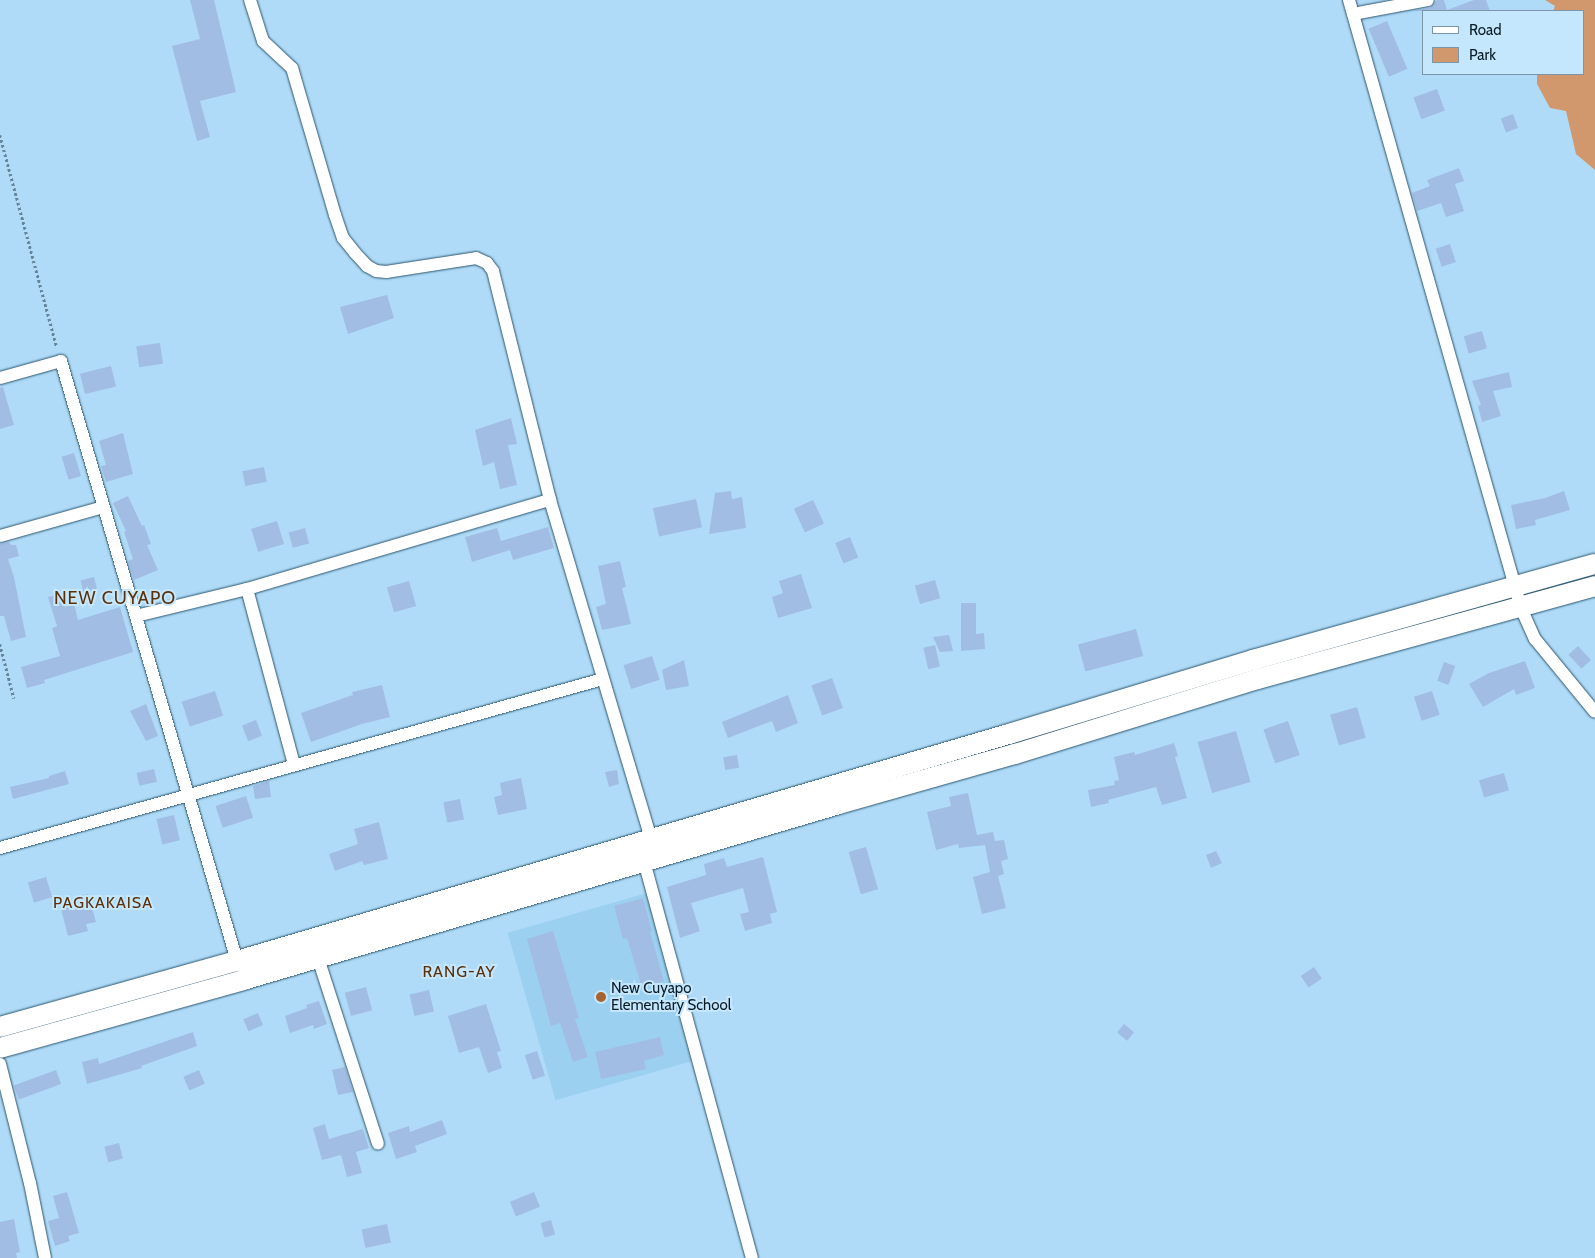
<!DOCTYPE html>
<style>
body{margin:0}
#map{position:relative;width:1595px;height:1258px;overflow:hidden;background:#afdbf8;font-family:Cabin,sans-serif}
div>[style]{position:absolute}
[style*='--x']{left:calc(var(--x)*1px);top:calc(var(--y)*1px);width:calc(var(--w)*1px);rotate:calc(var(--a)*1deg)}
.built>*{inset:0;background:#9cd0f1;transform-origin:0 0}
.green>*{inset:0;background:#d2986d}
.building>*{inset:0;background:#a2bde3;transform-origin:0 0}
.path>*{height:2.5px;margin-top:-1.25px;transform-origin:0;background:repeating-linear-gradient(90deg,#65859a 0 2.5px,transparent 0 5px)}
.roads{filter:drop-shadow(0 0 1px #2c556d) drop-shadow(0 0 1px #2c556d)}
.minor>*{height:12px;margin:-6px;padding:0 6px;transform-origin:6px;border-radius:6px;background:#fff}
.trunk>*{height:20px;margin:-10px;padding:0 10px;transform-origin:10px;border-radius:10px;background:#fff}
.dots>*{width:14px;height:14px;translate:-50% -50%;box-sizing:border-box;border:2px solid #c4e7fe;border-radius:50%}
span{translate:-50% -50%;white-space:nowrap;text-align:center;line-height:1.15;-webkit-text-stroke:4px #c4e7fe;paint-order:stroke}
.poi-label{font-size:15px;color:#0b1c26}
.left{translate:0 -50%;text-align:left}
.neighbourhood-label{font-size:16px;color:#5b3008;letter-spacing:1px}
.quarter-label{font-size:18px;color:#5b3008;letter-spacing:1px}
.legend{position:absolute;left:1422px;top:10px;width:162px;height:65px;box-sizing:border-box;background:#c4e7fe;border:1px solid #7a96a8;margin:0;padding:6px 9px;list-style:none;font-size:15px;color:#0b1c26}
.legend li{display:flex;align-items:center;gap:10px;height:25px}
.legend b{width:25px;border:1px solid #7a96a8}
</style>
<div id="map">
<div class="built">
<div style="left:647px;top:893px;width:174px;height:145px;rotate:74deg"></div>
</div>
<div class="green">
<div style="clip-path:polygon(1545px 0,1595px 0,1595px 170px,1576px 154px,1566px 111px,1550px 108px,1537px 84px,1537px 74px,1584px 74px,1584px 11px,1553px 11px,1555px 6px)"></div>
</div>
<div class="building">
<div style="clip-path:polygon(190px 0,214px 0,236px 92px,200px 101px,210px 137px,197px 141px,172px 46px,200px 39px)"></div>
<div style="clip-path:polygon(1437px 0,1444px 0,1447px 10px,1474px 0,1486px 0,1490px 11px,1412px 11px,1430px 8px)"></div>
<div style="left:1387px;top:21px;width:52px;height:20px;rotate:67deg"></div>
<div style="left:1437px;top:89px;width:23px;height:25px;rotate:70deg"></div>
<div style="left:1513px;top:114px;width:15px;height:13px;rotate:70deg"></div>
<div style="clip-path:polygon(1459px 168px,1464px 181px,1455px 184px,1464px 211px,1446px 217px,1441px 203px,1417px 211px,1412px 193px,1430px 186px,1427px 180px)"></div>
<div style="left:1450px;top:244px;width:19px;height:15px;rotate:72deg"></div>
<div style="clip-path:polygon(387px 295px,394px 318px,348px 334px,340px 307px)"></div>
<div style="left:1482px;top:331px;width:18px;height:19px;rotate:74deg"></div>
<div style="left:160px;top:343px;width:21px;height:24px;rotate:82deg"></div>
<div style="left:111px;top:366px;width:21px;height:32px;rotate:76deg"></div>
<div style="clip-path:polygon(1509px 372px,1512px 387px,1493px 391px,1501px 416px,1482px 422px,1478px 406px,1481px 405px,1472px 381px)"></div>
<div style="clip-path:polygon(3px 387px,14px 425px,0 429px,0 388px)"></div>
<div style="clip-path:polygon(511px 418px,517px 444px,508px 445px,517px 485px,500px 489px,494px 462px,483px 466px,475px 430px)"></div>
<div style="clip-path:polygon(123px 433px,133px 474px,106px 482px,101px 466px,106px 465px,99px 441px)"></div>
<div style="left:74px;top:453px;width:24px;height:13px;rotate:73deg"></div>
<div style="left:264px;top:467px;width:15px;height:22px;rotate:79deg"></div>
<div style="clip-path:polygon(731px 491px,732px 499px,742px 497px,746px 528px,709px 534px,715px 493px)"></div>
<div style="clip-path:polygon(1564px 491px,1570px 510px,1535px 520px,1536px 525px,1516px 529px,1511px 505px,1545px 498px)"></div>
<div style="clip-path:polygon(128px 496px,142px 526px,144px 525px,151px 544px,147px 545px,158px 570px,134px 580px,128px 561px,133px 559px,124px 532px,126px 531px,113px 503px)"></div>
<div style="left:696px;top:499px;width:29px;height:44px;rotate:78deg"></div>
<div style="left:813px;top:500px;width:26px;height:21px;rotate:65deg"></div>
<div style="left:277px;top:521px;width:24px;height:27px;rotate:73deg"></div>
<div style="clip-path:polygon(548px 527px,554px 548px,513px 560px,510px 550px,472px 562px,465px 537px,497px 528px,501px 541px)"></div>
<div style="left:305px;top:528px;width:16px;height:17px;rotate:75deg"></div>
<div style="left:850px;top:537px;width:22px;height:16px;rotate:68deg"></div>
<div style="clip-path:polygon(9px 542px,11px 545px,16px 545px,19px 556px,8px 559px,14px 577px,26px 637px,11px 641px,4px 616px,0 616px,0 544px)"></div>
<div style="clip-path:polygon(620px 561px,626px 587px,622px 588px,631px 624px,602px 630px,596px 607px,606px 604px,598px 566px)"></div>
<div style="clip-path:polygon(801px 574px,812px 608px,778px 618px,772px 597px,783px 593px,779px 581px)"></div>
<div style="left:94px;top:577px;width:12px;height:14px;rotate:76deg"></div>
<div style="left:935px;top:580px;width:19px;height:21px;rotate:74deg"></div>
<div style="left:409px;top:581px;width:26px;height:23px;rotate:74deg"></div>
<div style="clip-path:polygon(71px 591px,78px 620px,120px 607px,133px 652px,44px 680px,45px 683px,27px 688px,21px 667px,60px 656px,52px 628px,57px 626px,48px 597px)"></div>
<div style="clip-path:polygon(961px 603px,976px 603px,976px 634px,984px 633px,985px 649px,961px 651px)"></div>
<div style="left:1136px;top:629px;width:28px;height:60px;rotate:75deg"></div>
<div style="clip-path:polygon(949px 635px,953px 651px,940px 652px,933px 637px)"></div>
<div style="left:935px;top:645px;width:22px;height:12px;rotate:77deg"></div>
<div style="left:1578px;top:646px;width:19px;height:13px;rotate:47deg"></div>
<div style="left:652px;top:656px;width:25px;height:30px;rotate:72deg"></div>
<div style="clip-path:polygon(684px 660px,689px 686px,666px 690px,662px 670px)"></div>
<div style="clip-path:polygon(1525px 661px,1535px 688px,1516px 695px,1514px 689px,1483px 707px,1469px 684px,1489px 673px)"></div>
<div style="left:1444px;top:662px;width:12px;height:20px;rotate:20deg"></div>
<div style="left:832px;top:678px;width:32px;height:22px;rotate:70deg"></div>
<div style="clip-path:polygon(382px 685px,390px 717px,362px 724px,311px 742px,301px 713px,353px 695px,352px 692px)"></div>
<div style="left:215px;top:691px;width:26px;height:35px;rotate:72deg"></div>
<div style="left:1432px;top:691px;width:25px;height:19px;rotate:72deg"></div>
<div style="clip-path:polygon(788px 695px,798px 723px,776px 732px,772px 721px,728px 738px,722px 722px)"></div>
<div style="clip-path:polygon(146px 704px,158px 736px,146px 741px,130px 711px)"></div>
<div style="left:1357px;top:707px;width:32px;height:28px;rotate:74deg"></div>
<div style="left:256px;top:720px;width:17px;height:15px;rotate:69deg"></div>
<div style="left:1288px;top:721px;width:36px;height:26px;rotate:71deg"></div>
<div style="left:1236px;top:731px;width:53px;height:40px;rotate:74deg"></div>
<div style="clip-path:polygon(1174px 743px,1178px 756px,1175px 757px,1187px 798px,1162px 805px,1156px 787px,1108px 800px,1109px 803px,1091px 807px,1088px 790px,1115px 785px,1114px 781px,1119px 780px,1114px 757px,1134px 752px,1135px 755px)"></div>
<div style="left:737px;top:755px;width:13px;height:14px;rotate:81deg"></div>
<div style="left:154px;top:769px;width:13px;height:18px;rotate:77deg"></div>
<div style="clip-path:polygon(617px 770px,619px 784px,609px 787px,605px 772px)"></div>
<div style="clip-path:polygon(65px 771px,69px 784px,13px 799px,10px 787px,49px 778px,49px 776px)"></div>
<div style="left:1504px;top:773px;width:18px;height:26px;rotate:74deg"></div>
<div style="clip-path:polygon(521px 778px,527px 809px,498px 815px,494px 797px,502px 795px,500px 783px)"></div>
<div style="clip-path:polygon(269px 781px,271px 797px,255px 799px,253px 786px)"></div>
<div style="clip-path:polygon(968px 793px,977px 835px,993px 832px,995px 841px,1004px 840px,1008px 859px,1001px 861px,1004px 874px,998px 876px,1006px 908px,982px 914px,973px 877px,990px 872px,985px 845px,959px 848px,958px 844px,936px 850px,927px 812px,951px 806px,949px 797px)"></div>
<div style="left:246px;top:796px;width:23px;height:32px;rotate:72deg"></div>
<div style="left:460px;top:799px;width:21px;height:17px;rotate:79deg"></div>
<div style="left:174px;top:815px;width:26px;height:18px;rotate:77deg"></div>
<div style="clip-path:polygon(379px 822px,388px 859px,364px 865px,362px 861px,335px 871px,329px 854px,358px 844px,354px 829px)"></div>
<div style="left:866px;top:847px;width:44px;height:18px;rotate:74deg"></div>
<div style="clip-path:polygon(1216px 851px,1222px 863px,1211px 868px,1206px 855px)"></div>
<div style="clip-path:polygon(763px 857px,777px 912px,770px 914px,772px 923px,745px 931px,740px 914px,749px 912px,743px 888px,691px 903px,700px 931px,680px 938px,667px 887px,706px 875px,704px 864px,724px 858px,727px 867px)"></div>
<div style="left:46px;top:877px;width:21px;height:19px;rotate:73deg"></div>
<div style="clip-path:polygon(88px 894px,96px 922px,86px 924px,88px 931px,68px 936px,61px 909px,75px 905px,76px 897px)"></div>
<div style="clip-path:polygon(643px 898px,652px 931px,650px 932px,664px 981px,642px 988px,627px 938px,623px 939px,614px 906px)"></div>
<div style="clip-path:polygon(553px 931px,579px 1018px,575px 1019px,588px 1057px,573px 1062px,560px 1023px,551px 1026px,527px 939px)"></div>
<div style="left:1314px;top:967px;width:14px;height:16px;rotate:56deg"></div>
<div style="left:366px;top:987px;width:24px;height:22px;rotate:75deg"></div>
<div style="left:429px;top:990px;width:22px;height:20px;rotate:77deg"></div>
<div style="clip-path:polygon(319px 1001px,327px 1024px,314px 1029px,313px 1025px,290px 1033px,285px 1016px,307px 1008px,306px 1005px)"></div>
<div style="clip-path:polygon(486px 1004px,501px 1051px,497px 1052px,502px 1068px,488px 1073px,479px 1047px,459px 1053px,448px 1016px)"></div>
<div style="left:258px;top:1013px;width:13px;height:16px;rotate:67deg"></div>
<div style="left:1124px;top:1024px;width:13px;height:11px;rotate:39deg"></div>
<div style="clip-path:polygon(193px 1032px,197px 1046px,141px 1066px,142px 1068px,87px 1084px,82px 1062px,98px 1058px,99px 1064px)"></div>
<div style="clip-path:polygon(660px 1037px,664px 1055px,644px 1061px,646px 1069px,601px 1079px,595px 1052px)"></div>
<div style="left:537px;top:1051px;width:26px;height:13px;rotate:72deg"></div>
<div style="clip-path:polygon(345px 1067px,353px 1092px,338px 1095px,332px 1070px)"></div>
<div style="left:56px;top:1070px;width:15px;height:45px;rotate:70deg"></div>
<div style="left:199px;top:1070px;width:15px;height:17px;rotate:67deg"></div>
<div style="clip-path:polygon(442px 1120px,447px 1134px,415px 1146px,417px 1152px,396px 1159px,388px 1133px,409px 1126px,410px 1132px)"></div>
<div style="clip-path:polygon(325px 1124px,329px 1139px,363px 1129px,369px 1148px,356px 1152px,362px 1173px,347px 1177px,341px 1155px,322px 1160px,313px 1128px)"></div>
<div style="left:119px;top:1143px;width:16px;height:15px;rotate:76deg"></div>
<div style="clip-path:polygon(67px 1192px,79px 1233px,68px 1236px,70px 1241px,55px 1246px,48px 1221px,59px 1218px,53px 1196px)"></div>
<div style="left:534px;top:1192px;width:16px;height:26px;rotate:68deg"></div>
<div style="clip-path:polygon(14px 1219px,20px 1252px,16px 1253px,17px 1258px,0 1258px,0 1222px)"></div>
<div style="left:551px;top:1220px;width:15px;height:11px;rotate:74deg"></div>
<div style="left:387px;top:1224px;width:19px;height:26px;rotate:78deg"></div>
</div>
<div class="path">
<div style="--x:0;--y:135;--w:220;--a:75"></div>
<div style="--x:0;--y:644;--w:56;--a:75.5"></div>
</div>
<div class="roads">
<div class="minor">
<div style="--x:250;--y:0;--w:43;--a:72.4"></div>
<div style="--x:263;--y:41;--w:40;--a:43"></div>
<div style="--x:292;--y:68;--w:153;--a:73.7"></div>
<div style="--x:335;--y:215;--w:24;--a:71"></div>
<div style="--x:343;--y:238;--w:19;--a:51"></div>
<div style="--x:355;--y:253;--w:18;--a:47"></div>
<div style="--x:367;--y:266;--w:10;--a:29"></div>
<div style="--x:376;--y:271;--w:10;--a:6"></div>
<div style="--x:386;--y:272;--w:91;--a:-8.8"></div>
<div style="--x:476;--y:258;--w:12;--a:24"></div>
<div style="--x:487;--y:263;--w:10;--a:53"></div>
<div style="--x:493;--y:271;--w:236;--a:76"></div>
<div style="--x:550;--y:500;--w:353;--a:73.4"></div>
<div style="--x:1349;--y:0;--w:632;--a:74.2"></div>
<div style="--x:1521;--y:608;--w:34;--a:66"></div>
<div style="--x:1535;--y:639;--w:94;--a:50.6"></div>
<div style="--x:1353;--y:14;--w:76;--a:-10.6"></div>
<div style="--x:0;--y:378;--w:63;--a:-15.6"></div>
<div style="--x:61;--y:361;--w:625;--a:73.65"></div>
<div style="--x:0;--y:536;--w:107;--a:-15.7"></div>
<div style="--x:247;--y:589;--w:182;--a:75"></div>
<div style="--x:136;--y:616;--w:114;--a:-13.7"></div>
<div style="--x:247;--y:589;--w:316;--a:-16.4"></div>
<div style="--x:0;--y:848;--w:626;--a:-15.66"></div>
<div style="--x:644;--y:861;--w:411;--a:74.8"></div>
<div style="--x:318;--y:958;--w:195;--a:72.1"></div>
<div style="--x:0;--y:1064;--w:123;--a:75.9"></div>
<div style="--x:30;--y:1183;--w:76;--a:78.7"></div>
</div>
<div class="trunk">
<div style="--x:0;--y:1027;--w:246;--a:-15.6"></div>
<div style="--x:237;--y:961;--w:805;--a:-16.39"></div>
<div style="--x:1009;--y:734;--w:255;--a:-16.9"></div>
<div style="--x:1253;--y:660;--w:355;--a:-15.7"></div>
<div style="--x:0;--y:1048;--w:252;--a:-15.6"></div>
<div style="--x:243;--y:980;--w:621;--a:-16.45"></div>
<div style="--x:839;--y:804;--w:183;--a:-15.9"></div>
<div style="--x:1015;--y:754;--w:254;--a:-17.2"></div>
<div style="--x:1258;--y:679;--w:350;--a:-15.4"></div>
</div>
</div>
<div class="dots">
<div style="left:601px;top:997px;background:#a66430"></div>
</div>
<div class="poi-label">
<span class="left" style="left:611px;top:997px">New Cuyapo<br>Elementary School</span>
</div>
<div class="neighbourhood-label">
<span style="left:103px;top:903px">PAGKAKAISA</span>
<span style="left:459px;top:972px">RANG-AY</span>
</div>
<div class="quarter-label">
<span style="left:115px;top:598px">NEW CUYAPO</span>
</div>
<ul class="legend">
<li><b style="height:6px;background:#fff"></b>Road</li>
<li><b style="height:14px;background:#d2986d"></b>Park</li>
</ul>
</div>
